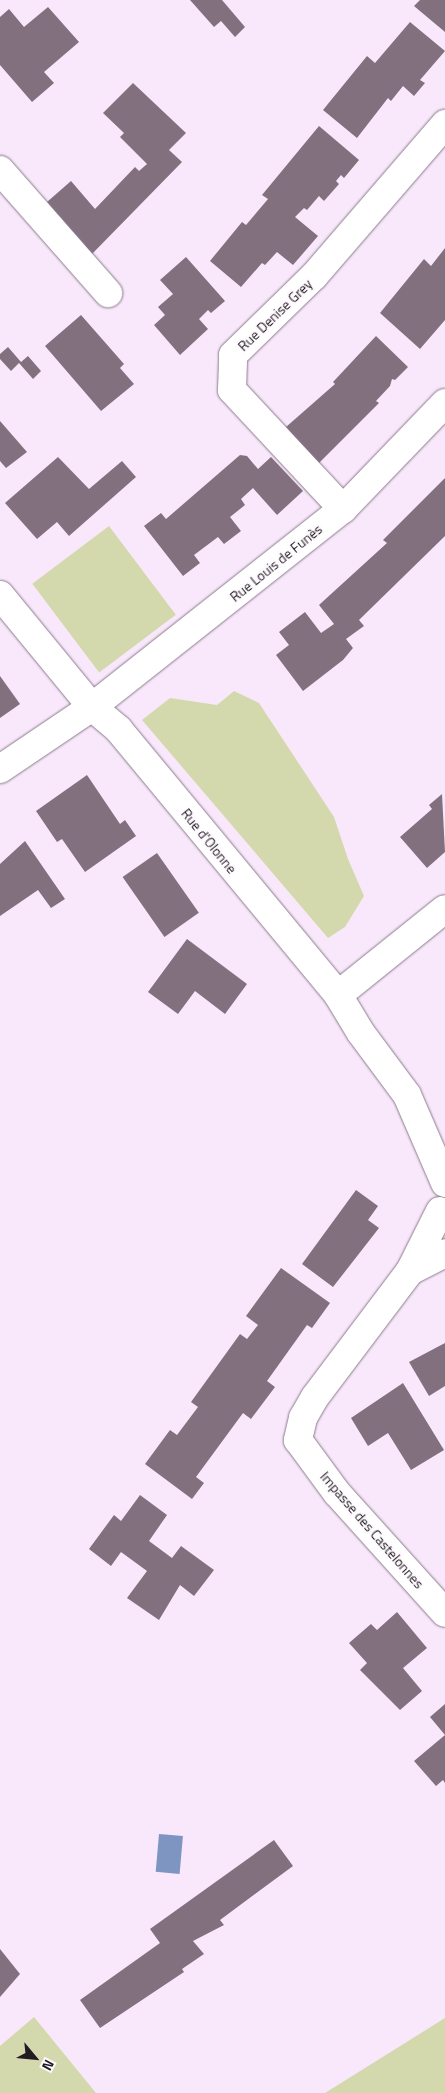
<!DOCTYPE html>
<meta charset="utf-8">
<style>
body{margin:0}
#map{position:relative;width:445px;height:2093px;overflow:hidden;background:#f9e8fb;font-family:"Titillium Web",sans-serif}
div>[style]{position:absolute}
[style*='--x']{left:calc(var(--x)*1px);top:calc(var(--y)*1px);width:calc(var(--w)*1px);rotate:calc(var(--a)*1deg)}
.green>*{inset:0;background:#d3d9ac;transform-origin:0 0}
.water>*{inset:0;background:#7e95c1;transform-origin:0 0}
.building>*{inset:0;background:#82707f;transform-origin:0 0}
.roads{filter:drop-shadow(0 0 1px #8a7b8c) drop-shadow(0 0 1px #8a7b8c)}
.minor>*{height:28px;margin:-14px;padding:0 14px;transform-origin:14px;border-radius:14px;background:#fff}
span{translate:-50% -50%;white-space:nowrap;text-align:center;line-height:1.15;-webkit-text-stroke:4.5px #fefbfe;paint-order:stroke}
.street-label{font-size:14px;color:#211b22}
.north{position:absolute;left:10px;top:2033px;width:50px;height:50px;-webkit-text-stroke:4px #fefbfe;paint-order:stroke;rotate:118deg;font-size:14px;font-weight:700;line-height:20px;text-align:center;color:#211b22}
.north::after{content:'';display:block;margin:auto;width:18px;height:22px;background:#211b22;clip-path:polygon(50% 0,100% 100%,50% 72%,0 100%)}
</style>
<div id="map">
<div class="green">
<div style="left:109px;top:526px;width:111px;height:96px;rotate:53deg"></div>
<div style="clip-path:polygon(234px 691px,259px 703px,334px 817px,348px 859px,364px 896px,345px 927px,328px 938px,142px 720px,170px 698px,217px 705px)"></div>
<div style="clip-path:polygon(34px 2017px,96px 2093px,0 2093px,0 2046px)"></div>
<div style="clip-path:polygon(445px 2018px,445px 2093px,325px 2093px)"></div>
</div>
<div class="water">
<div style="left:159px;top:1834px;width:24px;height:38px;rotate:5deg"></div>
</div>
<div class="building">
<div style="clip-path:polygon(190px 0,222px 0,245px 27px,235px 37px,221px 21px,214px 27px)"></div>
<div style="clip-path:polygon(420px 0,445px 0,445px 32px,414px 6px)"></div>
<div style="clip-path:polygon(48px 7px,79px 42px,44px 72px,54px 83px,32px 102px,0 65px,0 17px,9px 9px,24px 27px)"></div>
<div style="clip-path:polygon(410px 22px,445px 51px,420px 80px,425px 83px,414px 96px,403px 86px,391px 101px,388px 98px,357px 138px,323px 110px,367px 56px,375px 63px)"></div>
<div style="clip-path:polygon(133px 83px,186px 133px,169px 150px,182px 162px,92px 254px,47px 202px,71px 181px,95px 209px,135px 167px,139px 171px,147px 164px,120px 137px,124px 133px,103px 113px)"></div>
<div style="clip-path:polygon(319px 126px,359px 160px,344px 178px,341px 175px,336px 181px,339px 184px,324px 201px,319px 196px,307px 210px,304px 208px,295px 217px,318px 236px,293px 265px,277px 252px,265px 265px,262px 263px,241px 287px,210px 261px,242px 222px,246px 225px,268px 199px,262px 195px)"></div>
<div style="clip-path:polygon(445px 248px,445px 320px,420px 349px,380px 313px,424px 259px,431px 266px)"></div>
<div style="clip-path:polygon(186px 257px,225px 301px,211px 313px,208px 310px,199px 319px,208px 329px,180px 355px,154px 325px,165px 315px,158px 307px,173px 294px,160px 280px)"></div>
<div style="clip-path:polygon(81px 315px,124px 364px,120px 368px,134px 384px,101px 411px,45px 346px)"></div>
<div style="clip-path:polygon(376px 336px,408px 367px,395px 380px,392px 379px,390px 386px,376px 401px,379px 403px,318px 464px,286px 427px,335px 384px,333px 382px)"></div>
<div style="clip-path:polygon(8px 347px,21px 362px,28px 356px,41px 371px,33px 379px,19px 363px,11px 371px,0 359px,0 354px)"></div>
<div style="clip-path:polygon(0 421px,27px 452px,6px 468px,0 461px)"></div>
<div style="clip-path:polygon(240px 455px,247px 456px,258px 469px,271px 457px,303px 491px,277px 515px,253px 488px,241px 499px,245px 505px,230px 517px,241px 531px,224px 544px,218px 537px,194px 555px,200px 563px,183px 576px,144px 526px,161px 513px,166px 519px)"></div>
<div style="clip-path:polygon(58px 457px,89px 489px,122px 461px,136px 477px,69px 536px,57px 522px,37px 539px,5px 503px)"></div>
<div style="clip-path:polygon(445px 478px,445px 536px,359px 620px,364px 626px,346px 639px,353px 648px,343px 660px,303px 691px,276px 655px,289px 645px,279px 632px,305px 612px,321px 633px,334px 624px,319px 605px,387px 543px,383px 540px)"></div>
<div style="clip-path:polygon(0 676px,20px 704px,0 718px)"></div>
<div style="clip-path:polygon(87px 775px,120px 824px,125px 820px,136px 836px,85px 872px,62px 839px,57px 842px,36px 811px)"></div>
<div style="clip-path:polygon(442px 794px,445px 852px,427px 868px,400px 837px,432px 809px,429px 805px)"></div>
<div style="clip-path:polygon(25px 841px,65px 899px,51px 908px,38px 890px,0 916px,0 864px)"></div>
<div style="left:157px;top:853px;width:73px;height:42px;rotate:55deg"></div>
<div style="clip-path:polygon(187px 939px,247px 984px,225px 1014px,195px 991px,178px 1014px,148px 992px)"></div>
<div style="clip-path:polygon(356px 1190px,378px 1206px,368px 1220px,379px 1228px,333px 1287px,302px 1264px)"></div>
<div style="clip-path:polygon(281px 1268px,330px 1303px,312px 1328px,307px 1325px,267px 1381px,275px 1387px,251px 1419px,243px 1413px,196px 1477px,204px 1483px,192px 1499px,145px 1464px,170px 1430px,177px 1435px,198px 1407px,191px 1402px,240px 1334px,247px 1339px,258px 1325px,246px 1316px)"></div>
<div style="clip-path:polygon(445px 1343px,445px 1386px,429px 1396px,409px 1362px)"></div>
<div style="clip-path:polygon(403px 1383px,444px 1450px,411px 1470px,388px 1433px,368px 1446px,351px 1418px)"></div>
<div style="clip-path:polygon(140px 1495px,167px 1515px,149px 1541px,172px 1558px,181px 1546px,214px 1570px,194px 1596px,180px 1585px,159px 1620px,127px 1598px,147px 1571px,121px 1552px,111px 1566px,89px 1549px,114px 1515px,121px 1521px)"></div>
<div style="clip-path:polygon(397px 1612px,427px 1648px,403px 1668px,422px 1691px,400px 1710px,360px 1670px,367px 1663px,349px 1643px,371px 1624px,377px 1630px)"></div>
<div style="clip-path:polygon(445px 1704px,445px 1783px,443px 1780px,436px 1786px,414px 1761px,445px 1735px,430px 1717px)"></div>
<div style="clip-path:polygon(274px 1840px,293px 1866px,220px 1920px,224px 1925px,193px 1941px,204px 1954px,182px 1969px,184px 1972px,100px 2028px,80px 2000px,160px 1943px,150px 1929px)"></div>
<div style="clip-path:polygon(0 1949px,20px 1974px,0 1997px)"></div>
</div>
<div class="roads">
<div class="minor">
<div style="--x:0;--y:170;--w:164;--a:48.7"></div>
<div style="--x:343;--y:509;--w:163;--a:-133"></div>
<div style="--x:232;--y:390;--w:35;--a:-88"></div>
<div style="--x:233;--y:355;--w:113;--a:-44.3"></div>
<div style="--x:314;--y:276;--w:201;--a:-49.2"></div>
<div style="--x:0;--y:595;--w:145;--a:50.6"></div>
<div style="--x:92;--y:707;--w:35;--a:40"></div>
<div style="--x:119;--y:730;--w:344;--a:50.4"></div>
<div style="--x:338;--y:995;--w:44;--a:58.8"></div>
<div style="--x:361;--y:1033;--w:77;--a:53.4"></div>
<div style="--x:407;--y:1095;--w:96;--a:66.6"></div>
<div style="--x:0;--y:769;--w:111;--a:-34"></div>
<div style="--x:92;--y:707;--w:320;--a:-38.3"></div>
<div style="--x:343;--y:509;--w:147;--a:-46.1"></div>
<div style="--x:338;--y:995;--w:137;--a:-38.8"></div>
<div style="--x:440;--y:1211;--w:67;--a:116.6"></div>
<div style="--x:410;--y:1271;--w:158;--a:127"></div>
<div style="--x:315;--y:1397;--w:24;--a:120"></div>
<div style="--x:303;--y:1418;--w:23;--a:103"></div>
<div style="--x:298;--y:1440;--w:66;--a:53.7"></div>
<div style="--x:337;--y:1493;--w:161;--a:48"></div>
<div style="--x:410;--y:1271;--w:39;--a:-27"></div>
</div>
</div>
<div class="street-label">
<span style="left:275px;top:315px;rotate:-44deg">Rue Denise Grey</span>
<span style="left:276px;top:563px;rotate:-39deg">Rue Louis de Funès</span>
<span style="left:209px;top:841px;rotate:51deg">Rue d'Olonne</span>
<span style="left:372px;top:1530px;rotate:49deg">Impasse des Castelonnes</span>
</div>
<div class="north">N</div>
</div>
